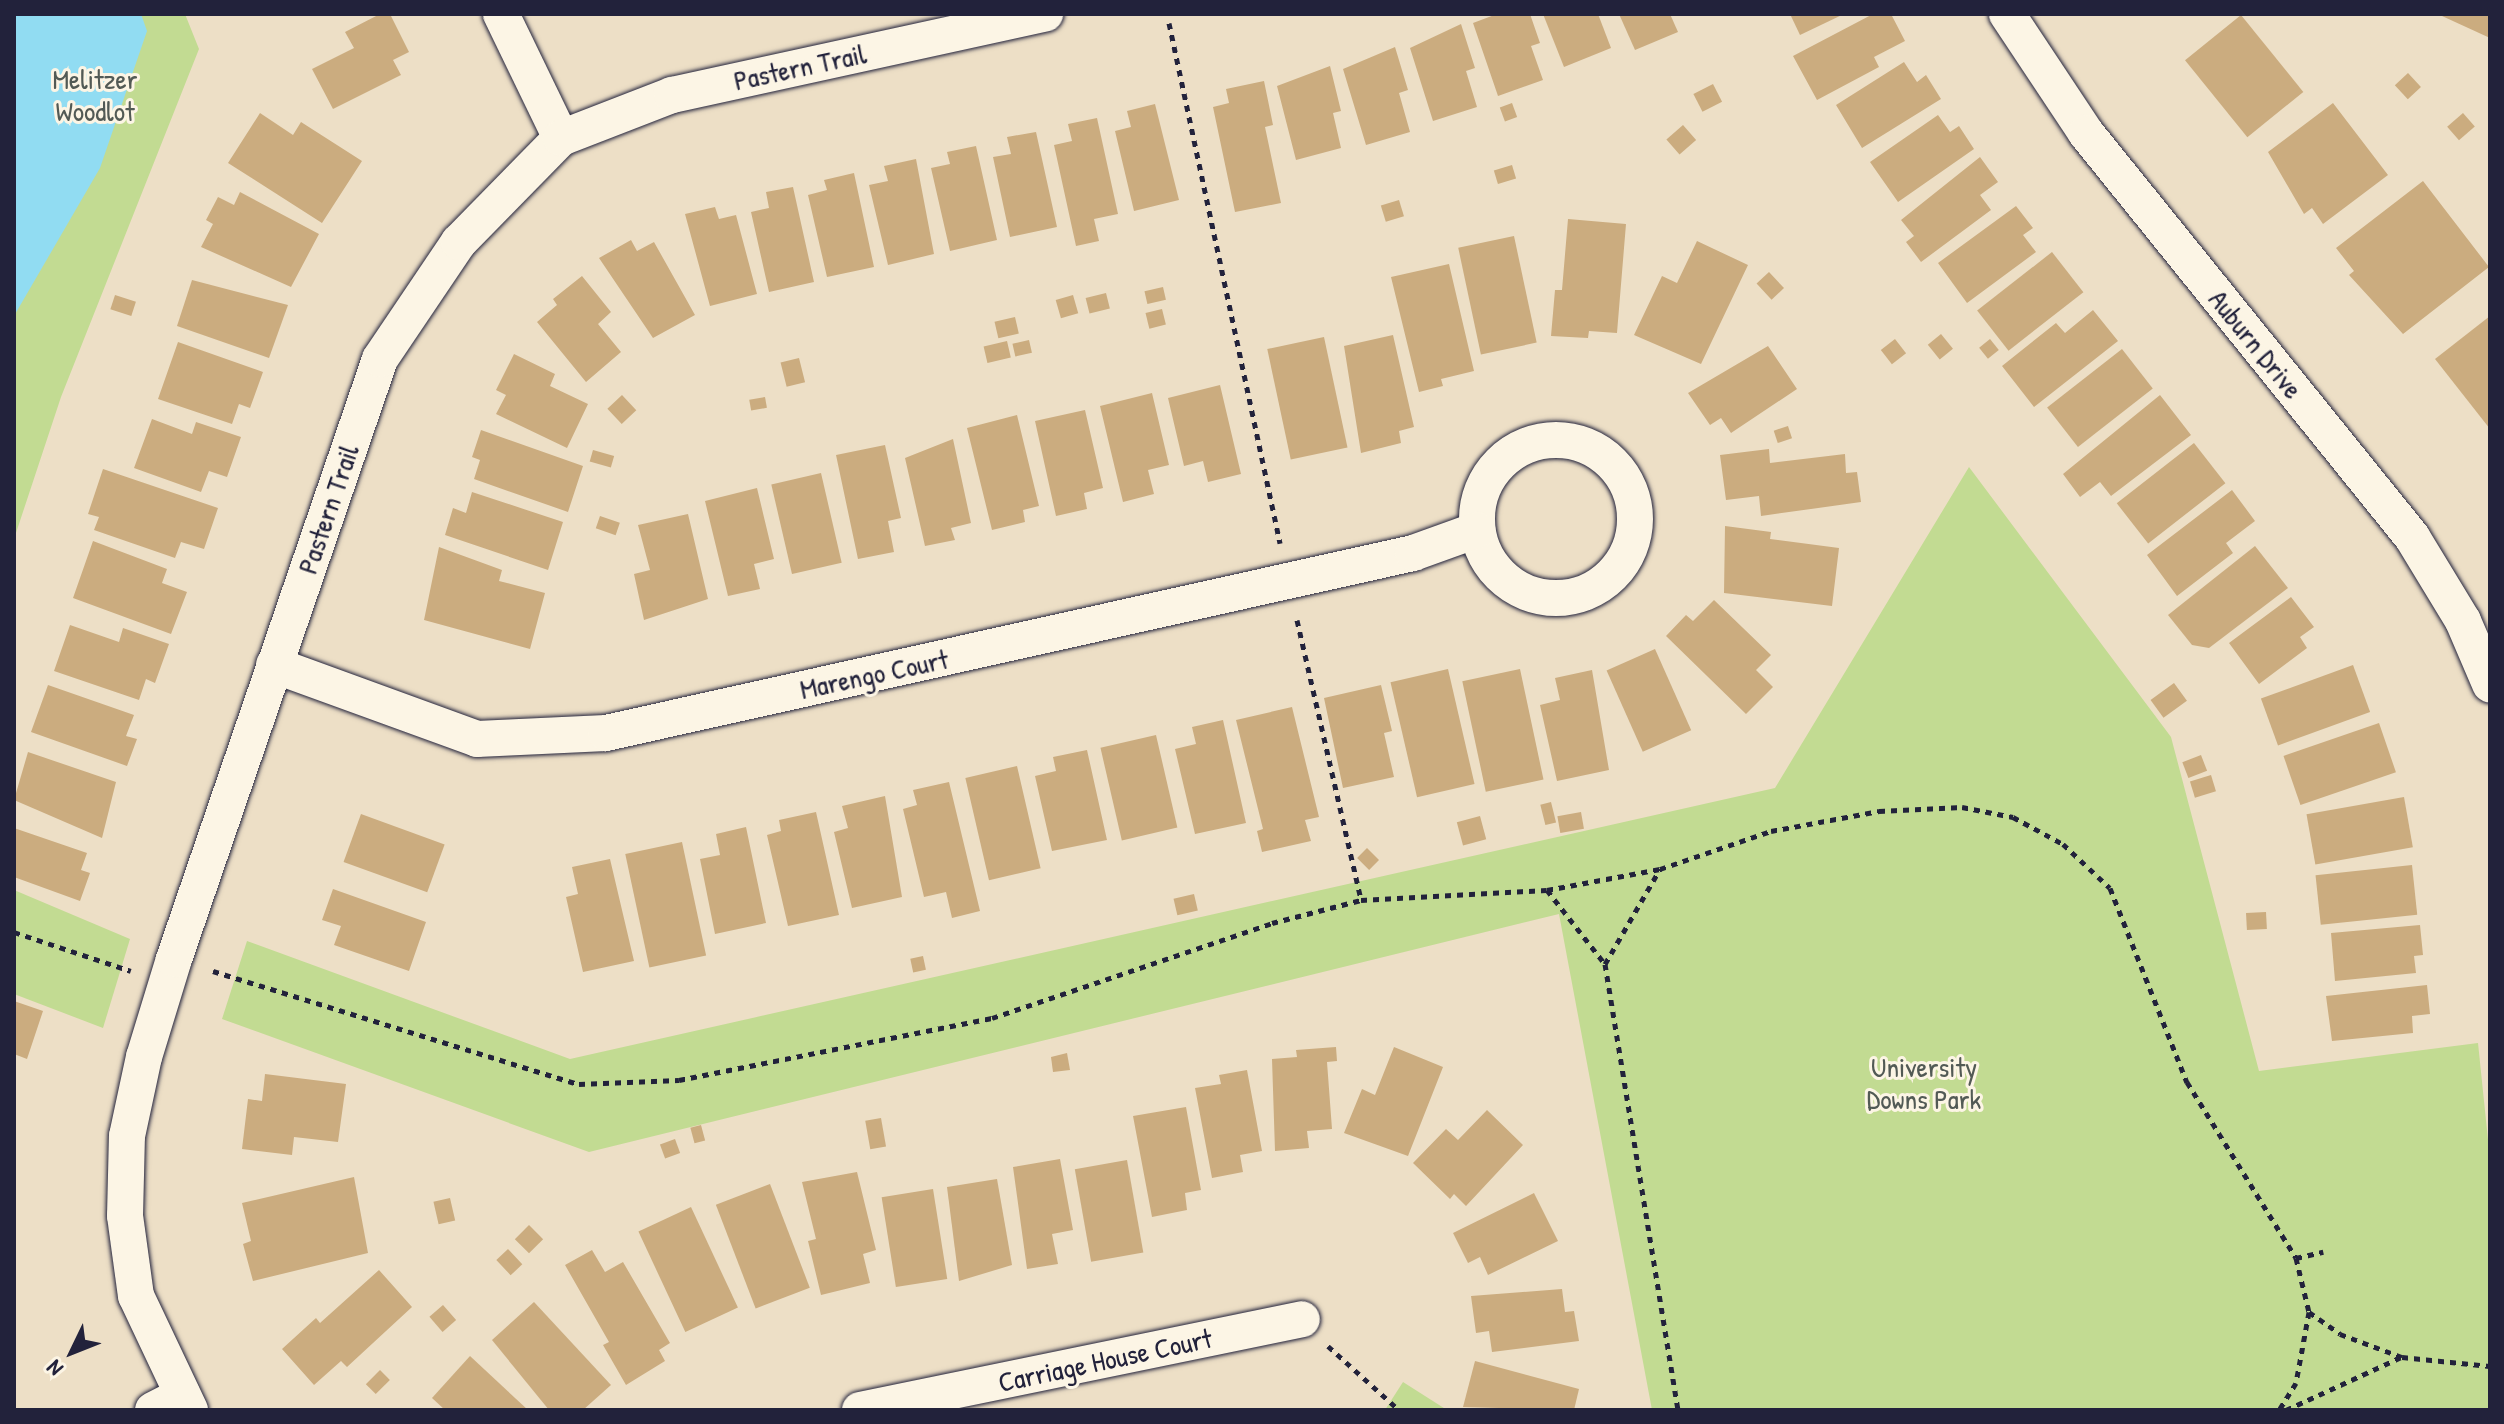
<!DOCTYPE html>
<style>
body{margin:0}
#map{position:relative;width:2504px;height:1424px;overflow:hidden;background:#eddfc6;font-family:"Patrick Hand",sans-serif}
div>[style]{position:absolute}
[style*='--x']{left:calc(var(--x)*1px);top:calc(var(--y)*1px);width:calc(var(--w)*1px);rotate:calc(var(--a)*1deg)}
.green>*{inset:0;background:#c2db92}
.water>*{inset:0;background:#91dcf2}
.building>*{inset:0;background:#cbac7f;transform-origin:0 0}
.path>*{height:5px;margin-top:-2.5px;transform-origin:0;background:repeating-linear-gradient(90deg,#22223b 0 6px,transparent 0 12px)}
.roads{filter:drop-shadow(0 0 2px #22223b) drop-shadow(0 0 2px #22223b)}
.street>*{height:36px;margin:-18px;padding:0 18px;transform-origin:18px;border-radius:18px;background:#fcf5e5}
.street>.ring{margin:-18px;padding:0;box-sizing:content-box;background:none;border:36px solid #fcf5e5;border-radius:50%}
span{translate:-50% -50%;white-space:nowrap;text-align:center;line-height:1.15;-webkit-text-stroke:6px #fcf5e5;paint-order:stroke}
.street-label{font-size:28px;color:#22223b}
.park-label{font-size:28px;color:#525a55}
.frame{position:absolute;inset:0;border:16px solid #22223b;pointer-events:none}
.north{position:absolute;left:32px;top:1312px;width:80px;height:80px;-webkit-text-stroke:6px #fcf5e5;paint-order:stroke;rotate:227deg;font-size:22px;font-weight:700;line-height:32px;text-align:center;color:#22223b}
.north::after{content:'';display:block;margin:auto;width:28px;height:36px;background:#22223b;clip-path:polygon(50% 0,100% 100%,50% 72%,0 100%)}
</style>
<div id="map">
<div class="green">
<div style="clip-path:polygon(14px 14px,185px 14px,199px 49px,61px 397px,14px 539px)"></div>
<div style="clip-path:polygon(1969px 467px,2171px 737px,2259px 1071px,2478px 1043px,2490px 1159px,2490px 1410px,1652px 1410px,1559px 914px,589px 1152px,222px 1019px,247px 941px,570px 1059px,1775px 788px)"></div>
<div style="clip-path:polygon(14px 890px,130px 939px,103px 1028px,14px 994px)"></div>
<div style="clip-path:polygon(1403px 1382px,1447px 1410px,1385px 1410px)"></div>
</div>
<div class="water">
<div style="clip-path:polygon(14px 14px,141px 14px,147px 31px,100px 168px,14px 316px)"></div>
</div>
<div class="building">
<div style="clip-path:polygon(380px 14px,390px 14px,409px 52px,393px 60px,401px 75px,333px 109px,312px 69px,354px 48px,345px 32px)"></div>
<div style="clip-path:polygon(1497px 14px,1530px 14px,1540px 43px,1531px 46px,1543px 80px,1498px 96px,1473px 23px)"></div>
<div style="clip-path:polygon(1543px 14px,1598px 14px,1611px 48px,1564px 67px)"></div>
<div style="clip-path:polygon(1619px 14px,1670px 14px,1678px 32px,1635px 50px)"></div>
<div style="clip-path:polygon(1790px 14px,1844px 14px,1800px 35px)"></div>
<div style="clip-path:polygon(1873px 14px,1891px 14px,1905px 41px,1874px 57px,1879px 67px,1817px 100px,1793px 56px)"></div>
<div style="clip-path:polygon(2443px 14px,2490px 14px,2490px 38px,2442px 16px)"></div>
<div style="left:2241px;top:15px;width:99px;height:72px;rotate:51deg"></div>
<div style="clip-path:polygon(1461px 24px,1475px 68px,1466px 71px,1477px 107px,1433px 121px,1410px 48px)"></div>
<div style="clip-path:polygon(1395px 47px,1408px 90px,1399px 93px,1410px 132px,1366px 145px,1343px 69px)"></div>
<div style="clip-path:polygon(1904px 62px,1917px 82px,1926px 75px,1941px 99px,1862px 148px,1836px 105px)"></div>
<div style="clip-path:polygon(1330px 66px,1341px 111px,1333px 113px,1341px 148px,1296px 160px,1277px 86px)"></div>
<div style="left:2408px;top:73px;width:19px;height:18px;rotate:47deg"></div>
<div style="clip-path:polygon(1264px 81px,1273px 125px,1265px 127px,1281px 203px,1235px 212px,1213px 107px,1229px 103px,1226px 89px)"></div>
<div style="left:1713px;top:84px;width:20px;height:22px;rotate:63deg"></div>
<div style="left:1512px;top:103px;width:15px;height:13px;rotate:70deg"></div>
<div style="clip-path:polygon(2333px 103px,2388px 175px,2323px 224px,2312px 208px,2304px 214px,2268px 152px)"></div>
<div style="clip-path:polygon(1155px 104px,1179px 200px,1134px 211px,1115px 131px,1131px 127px,1127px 111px)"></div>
<div style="clip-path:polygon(260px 113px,293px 135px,301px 122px,362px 161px,322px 223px,228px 163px)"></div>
<div style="left:2463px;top:113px;width:18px;height:21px;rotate:49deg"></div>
<div style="clip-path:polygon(1938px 115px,1950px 132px,1959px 126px,1974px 149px,1898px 202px,1870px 162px)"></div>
<div style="clip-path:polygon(1097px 118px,1118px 214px,1094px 219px,1099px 241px,1076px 246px,1054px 145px,1072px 141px,1068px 124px)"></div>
<div style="left:1683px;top:125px;width:20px;height:22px;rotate:49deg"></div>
<div style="clip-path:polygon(1036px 132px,1057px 227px,1010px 237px,993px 157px,1011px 154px,1007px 137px)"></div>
<div style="clip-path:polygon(976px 146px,997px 240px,950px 251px,931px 168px,950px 164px,947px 152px)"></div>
<div style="clip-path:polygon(1980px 157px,1998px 182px,1980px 195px,1991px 210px,1921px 262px,1906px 242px,1914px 236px,1901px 220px)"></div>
<div style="clip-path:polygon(916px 159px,934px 254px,888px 265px,869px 185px,888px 181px,884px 166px)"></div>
<div style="left:1512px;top:165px;width:14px;height:19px;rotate:73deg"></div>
<div style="clip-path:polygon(854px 173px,874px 267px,827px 277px,808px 195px,827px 190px,824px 180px)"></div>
<div style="clip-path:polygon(2423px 181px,2489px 267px,2403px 334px,2349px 275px,2354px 271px,2336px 248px)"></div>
<div style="clip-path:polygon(793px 187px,814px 282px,769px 292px,751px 212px,769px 208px,766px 192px)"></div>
<div style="clip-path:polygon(240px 192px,319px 234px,291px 287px,201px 247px,213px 224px,206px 220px,218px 197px,234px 205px)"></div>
<div style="left:1399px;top:200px;width:17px;height:19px;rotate:73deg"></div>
<div style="clip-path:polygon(2016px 206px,2033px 228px,2023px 235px,2036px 252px,1967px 303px,1938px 263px)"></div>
<div style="clip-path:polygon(715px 207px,719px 219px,736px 215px,757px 294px,710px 306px,685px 214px)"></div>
<div style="clip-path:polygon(1568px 219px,1626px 224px,1617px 333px,1589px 331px,1588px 338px,1551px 336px,1555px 290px,1562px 290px)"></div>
<div style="left:1514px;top:236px;width:109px;height:57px;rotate:78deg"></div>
<div style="clip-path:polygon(631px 240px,637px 251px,654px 242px,695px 315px,653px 338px,599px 258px)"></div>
<div style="clip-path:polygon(1697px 241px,1748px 265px,1701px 364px,1634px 335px,1662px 276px,1677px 283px)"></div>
<div style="left:2052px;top:252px;width:51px;height:95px;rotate:52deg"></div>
<div style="clip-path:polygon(1449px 264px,1474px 371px,1441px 379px,1443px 386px,1419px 392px,1391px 277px)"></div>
<div style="left:1769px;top:272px;width:22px;height:17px;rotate:47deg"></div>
<div style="clip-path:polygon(582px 276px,611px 312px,598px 324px,621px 352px,586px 382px,537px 322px,557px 305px,553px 299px)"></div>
<div style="clip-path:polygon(192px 280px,288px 305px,269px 358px,177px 326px)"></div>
<div style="left:1163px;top:287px;width:13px;height:19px;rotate:77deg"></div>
<div style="left:1106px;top:293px;width:16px;height:21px;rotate:76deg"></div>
<div style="left:115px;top:295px;width:22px;height:15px;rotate:18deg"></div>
<div style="left:1073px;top:295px;width:19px;height:18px;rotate:74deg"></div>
<div style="left:1162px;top:309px;width:16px;height:17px;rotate:76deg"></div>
<div style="clip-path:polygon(2093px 310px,2118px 341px,2034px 407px,2002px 366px,2056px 323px,2065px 333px)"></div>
<div style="clip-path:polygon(2490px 316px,2490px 429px,2435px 359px)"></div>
<div style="left:1015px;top:317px;width:17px;height:21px;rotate:77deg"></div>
<div style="left:1941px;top:334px;width:19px;height:17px;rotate:51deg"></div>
<div style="clip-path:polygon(1393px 335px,1414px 427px,1399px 431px,1401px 443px,1361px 453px,1344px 346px)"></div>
<div style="left:1324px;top:337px;width:113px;height:58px;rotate:78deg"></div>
<div style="left:1895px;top:339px;width:18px;height:18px;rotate:52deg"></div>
<div style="left:1990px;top:339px;width:14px;height:14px;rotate:51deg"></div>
<div style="left:1029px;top:340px;width:13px;height:17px;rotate:77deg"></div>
<div style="left:1007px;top:341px;width:17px;height:24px;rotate:77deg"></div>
<div style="clip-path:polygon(178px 342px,263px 372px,250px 408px,239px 404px,232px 424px,158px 399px)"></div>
<div style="clip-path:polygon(1768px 346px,1797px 389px,1731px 433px,1721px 418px,1710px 425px,1688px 393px)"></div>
<div style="left:2122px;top:349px;width:50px;height:95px;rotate:52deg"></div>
<div style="clip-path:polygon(514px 354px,555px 374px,550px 386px,588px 404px,567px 448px,496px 414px,506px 395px,496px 390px)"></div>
<div style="left:799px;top:358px;width:25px;height:19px;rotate:76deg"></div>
<div style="clip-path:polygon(1220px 385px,1241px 474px,1208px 482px,1203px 461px,1184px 466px,1168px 398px)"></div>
<div style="clip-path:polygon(1152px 393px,1169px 465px,1148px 470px,1154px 494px,1123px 502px,1100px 406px)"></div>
<div style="left:622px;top:395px;width:21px;height:20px;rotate:47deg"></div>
<div style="clip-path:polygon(2160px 395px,2191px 435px,2111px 496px,2100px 482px,2080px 497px,2063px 474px)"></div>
<div style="left:765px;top:397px;width:11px;height:16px;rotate:80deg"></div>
<div style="clip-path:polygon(1085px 410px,1103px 488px,1084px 493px,1087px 509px,1056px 516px,1035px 421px)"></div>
<div style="clip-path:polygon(1017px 415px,1039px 506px,1023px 510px,1025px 522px,992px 530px,967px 428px)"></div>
<div style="clip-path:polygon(152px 419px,192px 434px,196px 422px,241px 437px,227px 477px,209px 471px,201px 492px,134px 468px)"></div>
<div style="left:1788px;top:426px;width:13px;height:15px;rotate:72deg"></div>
<div style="clip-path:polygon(481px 430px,583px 466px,568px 512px,474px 479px,480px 460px,472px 457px)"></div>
<div style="clip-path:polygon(953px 439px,971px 523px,951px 528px,955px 540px,925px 546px,905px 458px)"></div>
<div style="left:2194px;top:443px;width:51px;height:98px;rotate:52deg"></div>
<div style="clip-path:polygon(885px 445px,901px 518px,888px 521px,894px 552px,858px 559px,836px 455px)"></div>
<div style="clip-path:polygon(1769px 449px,1770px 463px,1845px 454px,1846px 473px,1857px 472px,1861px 502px,1761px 516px,1759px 496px,1726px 500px,1720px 455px)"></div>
<div style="left:593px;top:450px;width:22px;height:12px;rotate:16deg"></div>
<div style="clip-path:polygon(103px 469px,218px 508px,204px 549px,181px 542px,175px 558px,94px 530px,99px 517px,88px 514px)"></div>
<div style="left:821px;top:473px;width:92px;height:51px;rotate:77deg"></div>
<div style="clip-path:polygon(757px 488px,774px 559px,754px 564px,760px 589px,728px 596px,705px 501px)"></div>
<div style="clip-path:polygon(2232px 490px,2255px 521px,2226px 543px,2233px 553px,2177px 596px,2147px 555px)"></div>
<div style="clip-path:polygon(472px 492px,563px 522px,548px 570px,445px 535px,453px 508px,466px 513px)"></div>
<div style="clip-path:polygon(688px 514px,708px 599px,644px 620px,634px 574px,650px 570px,638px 525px)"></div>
<div style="left:600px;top:516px;width:21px;height:13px;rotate:19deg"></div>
<div style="clip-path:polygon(1725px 526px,1771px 532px,1770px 539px,1839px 548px,1832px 606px,1724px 593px)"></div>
<div style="clip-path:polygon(93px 541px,167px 569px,162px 583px,187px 592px,171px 634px,73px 598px)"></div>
<div style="clip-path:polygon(2255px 546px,2288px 588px,2209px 648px,2192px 645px,2168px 615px)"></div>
<div style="clip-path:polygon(439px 547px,502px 570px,499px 581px,545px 593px,530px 649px,424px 620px)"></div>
<div style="clip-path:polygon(2291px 597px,2314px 627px,2300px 637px,2307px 648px,2259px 684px,2229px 643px)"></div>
<div style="clip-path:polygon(1714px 600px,1771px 655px,1756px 670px,1773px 687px,1746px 714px,1666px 636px,1686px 615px,1693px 621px)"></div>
<div style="clip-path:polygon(70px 625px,119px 642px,123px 628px,169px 644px,155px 683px,146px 679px,139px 700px,54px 671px)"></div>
<div style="left:1655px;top:649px;width:89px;height:53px;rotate:66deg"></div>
<div style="left:2353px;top:665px;width:50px;height:98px;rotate:70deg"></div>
<div style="left:1448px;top:669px;width:118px;height:59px;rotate:77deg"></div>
<div style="left:1520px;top:669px;width:113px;height:59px;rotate:78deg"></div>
<div style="clip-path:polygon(1592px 670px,1609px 770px,1557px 781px,1540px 705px,1560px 700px,1555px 678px)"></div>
<div style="left:2174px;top:683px;width:22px;height:29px;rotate:54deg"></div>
<div style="clip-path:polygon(48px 685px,134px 715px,126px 736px,137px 739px,127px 766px,31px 732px)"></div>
<div style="clip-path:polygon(1381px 685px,1392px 731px,1384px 733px,1394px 777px,1343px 788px,1324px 698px)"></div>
<div style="clip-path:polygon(1292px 707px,1319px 817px,1305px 820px,1311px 841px,1262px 852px,1257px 831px,1263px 829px,1236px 720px)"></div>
<div style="clip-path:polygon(1223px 720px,1246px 823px,1195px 834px,1175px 749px,1196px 744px,1192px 727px)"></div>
<div style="left:2379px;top:723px;width:52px;height:101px;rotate:71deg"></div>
<div style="left:1156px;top:735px;width:95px;height:57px;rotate:77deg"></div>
<div style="clip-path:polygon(1087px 750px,1107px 840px,1052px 851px,1035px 776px,1056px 771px,1053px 757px)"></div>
<div style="clip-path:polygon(28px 752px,116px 782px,102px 838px,14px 800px)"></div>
<div style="left:2201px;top:755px;width:17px;height:20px;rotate:69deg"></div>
<div style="left:1017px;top:766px;width:105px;height:53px;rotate:77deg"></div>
<div style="left:2211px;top:775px;width:17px;height:22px;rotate:73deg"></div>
<div style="clip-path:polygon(949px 782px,980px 911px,952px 918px,946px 892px,924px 897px,903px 809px,917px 805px,913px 790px)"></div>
<div style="clip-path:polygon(885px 796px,902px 897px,852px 908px,834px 832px,848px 828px,842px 806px)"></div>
<div style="left:2404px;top:797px;width:51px;height:99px;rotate:80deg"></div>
<div style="left:1551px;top:802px;width:21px;height:11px;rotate:76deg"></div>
<div style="clip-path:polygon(816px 812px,839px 915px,788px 926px,767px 835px,781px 831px,779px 820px)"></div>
<div style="left:1581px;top:812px;width:17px;height:24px;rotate:80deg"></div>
<div style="left:361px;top:814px;width:89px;height:51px;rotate:20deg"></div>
<div style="left:1480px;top:816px;width:24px;height:24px;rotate:75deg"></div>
<div style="clip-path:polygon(746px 827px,766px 923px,715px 934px,700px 859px,720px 855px,716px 834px)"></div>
<div style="clip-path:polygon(14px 828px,87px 853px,81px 870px,90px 873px,80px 901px,14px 877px)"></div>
<div style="left:682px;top:842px;width:116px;height:58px;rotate:78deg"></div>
<div style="left:1367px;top:848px;width:17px;height:14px;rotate:45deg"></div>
<div style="clip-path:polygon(610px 859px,634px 961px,583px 972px,566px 897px,578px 894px,572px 867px)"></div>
<div style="left:2412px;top:865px;width:50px;height:97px;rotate:84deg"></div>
<div style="clip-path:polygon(333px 889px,426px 922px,409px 971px,334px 945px,341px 926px,322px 920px)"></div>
<div style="left:1194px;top:894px;width:17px;height:21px;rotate:77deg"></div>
<div style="left:2266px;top:912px;width:17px;height:20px;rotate:87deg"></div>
<div style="clip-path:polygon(2420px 925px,2423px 955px,2414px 956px,2416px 973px,2335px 981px,2331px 933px)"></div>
<div style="left:923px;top:956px;width:14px;height:13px;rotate:78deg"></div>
<div style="clip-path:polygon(2427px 985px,2430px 1014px,2412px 1016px,2413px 1033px,2332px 1041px,2326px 996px)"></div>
<div style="clip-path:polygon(14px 1001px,43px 1011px,27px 1059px,14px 1054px)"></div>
<div style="clip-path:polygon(1336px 1047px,1337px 1061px,1327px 1062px,1332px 1129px,1307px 1131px,1309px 1148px,1275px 1151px,1272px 1059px,1297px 1057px,1296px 1050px)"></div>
<div style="clip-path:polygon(1394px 1047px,1443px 1067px,1408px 1156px,1344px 1133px,1362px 1089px,1375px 1095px)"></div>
<div style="clip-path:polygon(1067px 1053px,1070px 1070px,1053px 1072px,1051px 1057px)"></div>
<div style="clip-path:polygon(1247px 1070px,1262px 1151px,1240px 1155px,1243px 1172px,1212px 1178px,1195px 1088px,1221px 1084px,1219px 1075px)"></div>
<div style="clip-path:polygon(265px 1074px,346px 1084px,338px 1142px,294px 1137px,292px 1155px,242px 1149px,248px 1099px,262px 1101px)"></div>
<div style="clip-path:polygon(1186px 1107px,1201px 1190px,1185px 1193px,1187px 1210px,1152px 1217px,1133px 1116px)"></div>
<div style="clip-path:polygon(1487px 1110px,1523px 1145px,1466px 1206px,1454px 1194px,1450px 1199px,1413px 1163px,1446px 1129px,1458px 1140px)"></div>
<div style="left:881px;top:1118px;width:29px;height:16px;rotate:80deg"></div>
<div style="left:701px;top:1125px;width:16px;height:11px;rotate:75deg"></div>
<div style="left:675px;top:1139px;width:15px;height:16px;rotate:70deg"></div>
<div style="clip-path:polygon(1060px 1159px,1073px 1230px,1052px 1234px,1058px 1264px,1027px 1269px,1013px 1167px)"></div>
<div style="left:1127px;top:1160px;width:94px;height:53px;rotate:80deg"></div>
<div style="clip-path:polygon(857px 1172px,876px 1250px,863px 1254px,870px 1283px,821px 1295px,808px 1241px,816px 1239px,802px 1182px)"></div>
<div style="clip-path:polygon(354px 1177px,368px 1253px,253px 1281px,243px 1244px,251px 1241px,242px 1203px)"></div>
<div style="clip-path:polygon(997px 1179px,1012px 1265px,959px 1281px,947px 1187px)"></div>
<div style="left:770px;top:1184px;width:111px;height:58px;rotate:69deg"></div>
<div style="left:933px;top:1189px;width:91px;height:52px;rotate:81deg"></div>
<div style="clip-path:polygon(1534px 1193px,1558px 1241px,1488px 1275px,1480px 1257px,1468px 1263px,1453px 1233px)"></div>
<div style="left:450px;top:1198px;width:23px;height:17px;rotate:77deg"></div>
<div style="left:691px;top:1207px;width:111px;height:58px;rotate:65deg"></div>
<div style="left:529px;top:1225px;width:20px;height:20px;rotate:45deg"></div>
<div style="left:508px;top:1249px;width:21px;height:16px;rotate:47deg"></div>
<div style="clip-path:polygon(592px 1250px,605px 1272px,623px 1262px,670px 1343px,659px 1350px,665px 1361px,626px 1385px,603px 1345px,609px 1342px,565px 1265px)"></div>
<div style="clip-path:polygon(379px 1270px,412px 1307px,347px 1367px,341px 1361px,314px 1385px,282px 1349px,316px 1318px,320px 1323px)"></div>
<div style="clip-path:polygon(1562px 1289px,1565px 1312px,1574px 1311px,1579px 1341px,1492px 1352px,1489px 1331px,1476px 1333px,1471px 1296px)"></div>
<div style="clip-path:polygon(534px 1302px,611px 1385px,583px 1410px,549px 1410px,492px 1340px)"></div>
<div style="left:443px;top:1305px;width:20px;height:18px;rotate:49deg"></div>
<div style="clip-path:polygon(470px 1356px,528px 1410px,445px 1410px,432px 1398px)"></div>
<div style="clip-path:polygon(1475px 1361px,1579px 1389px,1574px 1410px,1463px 1407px)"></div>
<div style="left:380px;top:1370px;width:14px;height:20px;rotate:45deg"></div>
</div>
<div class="path">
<div style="--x:1169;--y:23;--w:532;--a:77.95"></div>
<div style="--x:1297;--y:620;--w:287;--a:77.1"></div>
<div style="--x:1547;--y:890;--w:94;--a:51.9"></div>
<div style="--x:1605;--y:964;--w:452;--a:80.7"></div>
<div style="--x:14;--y:932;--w:123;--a:18.4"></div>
<div style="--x:1605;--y:964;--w:110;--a:-59.9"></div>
<div style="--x:213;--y:971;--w:383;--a:17.2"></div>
<div style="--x:579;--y:1084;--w:100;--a:-2.3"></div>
<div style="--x:679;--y:1080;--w:319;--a:-11.2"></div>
<div style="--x:992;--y:1018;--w:296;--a:-18.7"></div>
<div style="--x:1272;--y:923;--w:92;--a:-14.5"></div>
<div style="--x:1361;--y:900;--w:186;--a:-3.1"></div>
<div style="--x:1547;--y:890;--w:115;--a:-10.5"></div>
<div style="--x:1660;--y:869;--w:117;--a:-18.9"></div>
<div style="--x:1771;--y:831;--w:110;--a:-10.5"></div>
<div style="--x:1879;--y:811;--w:83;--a:-2.8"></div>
<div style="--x:1962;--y:807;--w:52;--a:11.1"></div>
<div style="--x:2013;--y:817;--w:57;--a:28.4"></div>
<div style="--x:2063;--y:844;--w:64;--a:43.1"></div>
<div style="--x:2110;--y:888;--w:209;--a:68.4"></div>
<div style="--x:2187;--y:1082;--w:207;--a:58.2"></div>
<div style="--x:2296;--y:1258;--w:56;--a:76.5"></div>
<div style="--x:2309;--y:1312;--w:72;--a:100.4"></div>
<div style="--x:2296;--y:1383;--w:32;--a:122"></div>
<div style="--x:2296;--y:1258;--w:28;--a:-13"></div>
<div style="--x:2309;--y:1312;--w:38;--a:35"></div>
<div style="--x:2340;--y:1334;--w:66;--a:20.4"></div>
<div style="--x:2402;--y:1357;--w:88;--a:5.8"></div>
<div style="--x:1328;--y:1346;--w:96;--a:42"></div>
<div style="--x:2286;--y:1410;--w:127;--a:-24.7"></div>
</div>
<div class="roads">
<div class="street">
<div style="--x:501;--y:14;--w:138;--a:64.2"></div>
<div style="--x:2007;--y:14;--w:143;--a:56.4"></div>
<div style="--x:2086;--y:133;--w:519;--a:51.1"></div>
<div style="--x:2412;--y:537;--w:98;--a:58.7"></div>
<div style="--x:2463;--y:621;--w:69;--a:66.8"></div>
<div class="ring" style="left:1477px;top:440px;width:122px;height:122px"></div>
<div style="--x:274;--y:665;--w:216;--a:20"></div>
<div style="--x:477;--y:739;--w:129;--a:-2.7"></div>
<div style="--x:606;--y:733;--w:827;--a:-12.57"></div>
<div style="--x:1413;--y:553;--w:68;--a:-19.8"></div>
<div style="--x:153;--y:1410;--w:33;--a:-27"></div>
<div style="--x:190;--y:1410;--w:126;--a:-115.3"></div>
<div style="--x:136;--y:1296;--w:81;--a:-97.8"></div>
<div style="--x:125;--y:1216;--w:80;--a:-88.6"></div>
<div style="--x:127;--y:1136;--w:81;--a:-77.9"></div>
<div style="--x:144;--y:1057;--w:102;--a:-73"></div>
<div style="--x:174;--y:959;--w:634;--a:-71.05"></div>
<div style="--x:380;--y:359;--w:141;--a:-56"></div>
<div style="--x:459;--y:242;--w:146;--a:-45.6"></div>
<div style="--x:561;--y:138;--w:119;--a:-21.2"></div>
<div style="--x:672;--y:95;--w:382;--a:-12.3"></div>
<div style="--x:860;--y:1410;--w:451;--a:-11.6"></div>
</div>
</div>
<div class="street-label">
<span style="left:800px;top:67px;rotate:-12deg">Pastern Trail</span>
<span style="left:2256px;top:344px;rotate:51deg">Auburn Drive</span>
<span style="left:328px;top:509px;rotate:-71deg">Pastern Trail</span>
<span style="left:874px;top:674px;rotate:-12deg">Marengo Court</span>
<span style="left:1105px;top:1360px;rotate:-12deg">Carriage House Court</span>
</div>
<div class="park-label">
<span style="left:95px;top:95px">Melitzer<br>Woodlot</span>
<span style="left:1924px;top:1083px">University<br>Downs Park</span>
</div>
<div class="frame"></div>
<div class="north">N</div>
</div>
